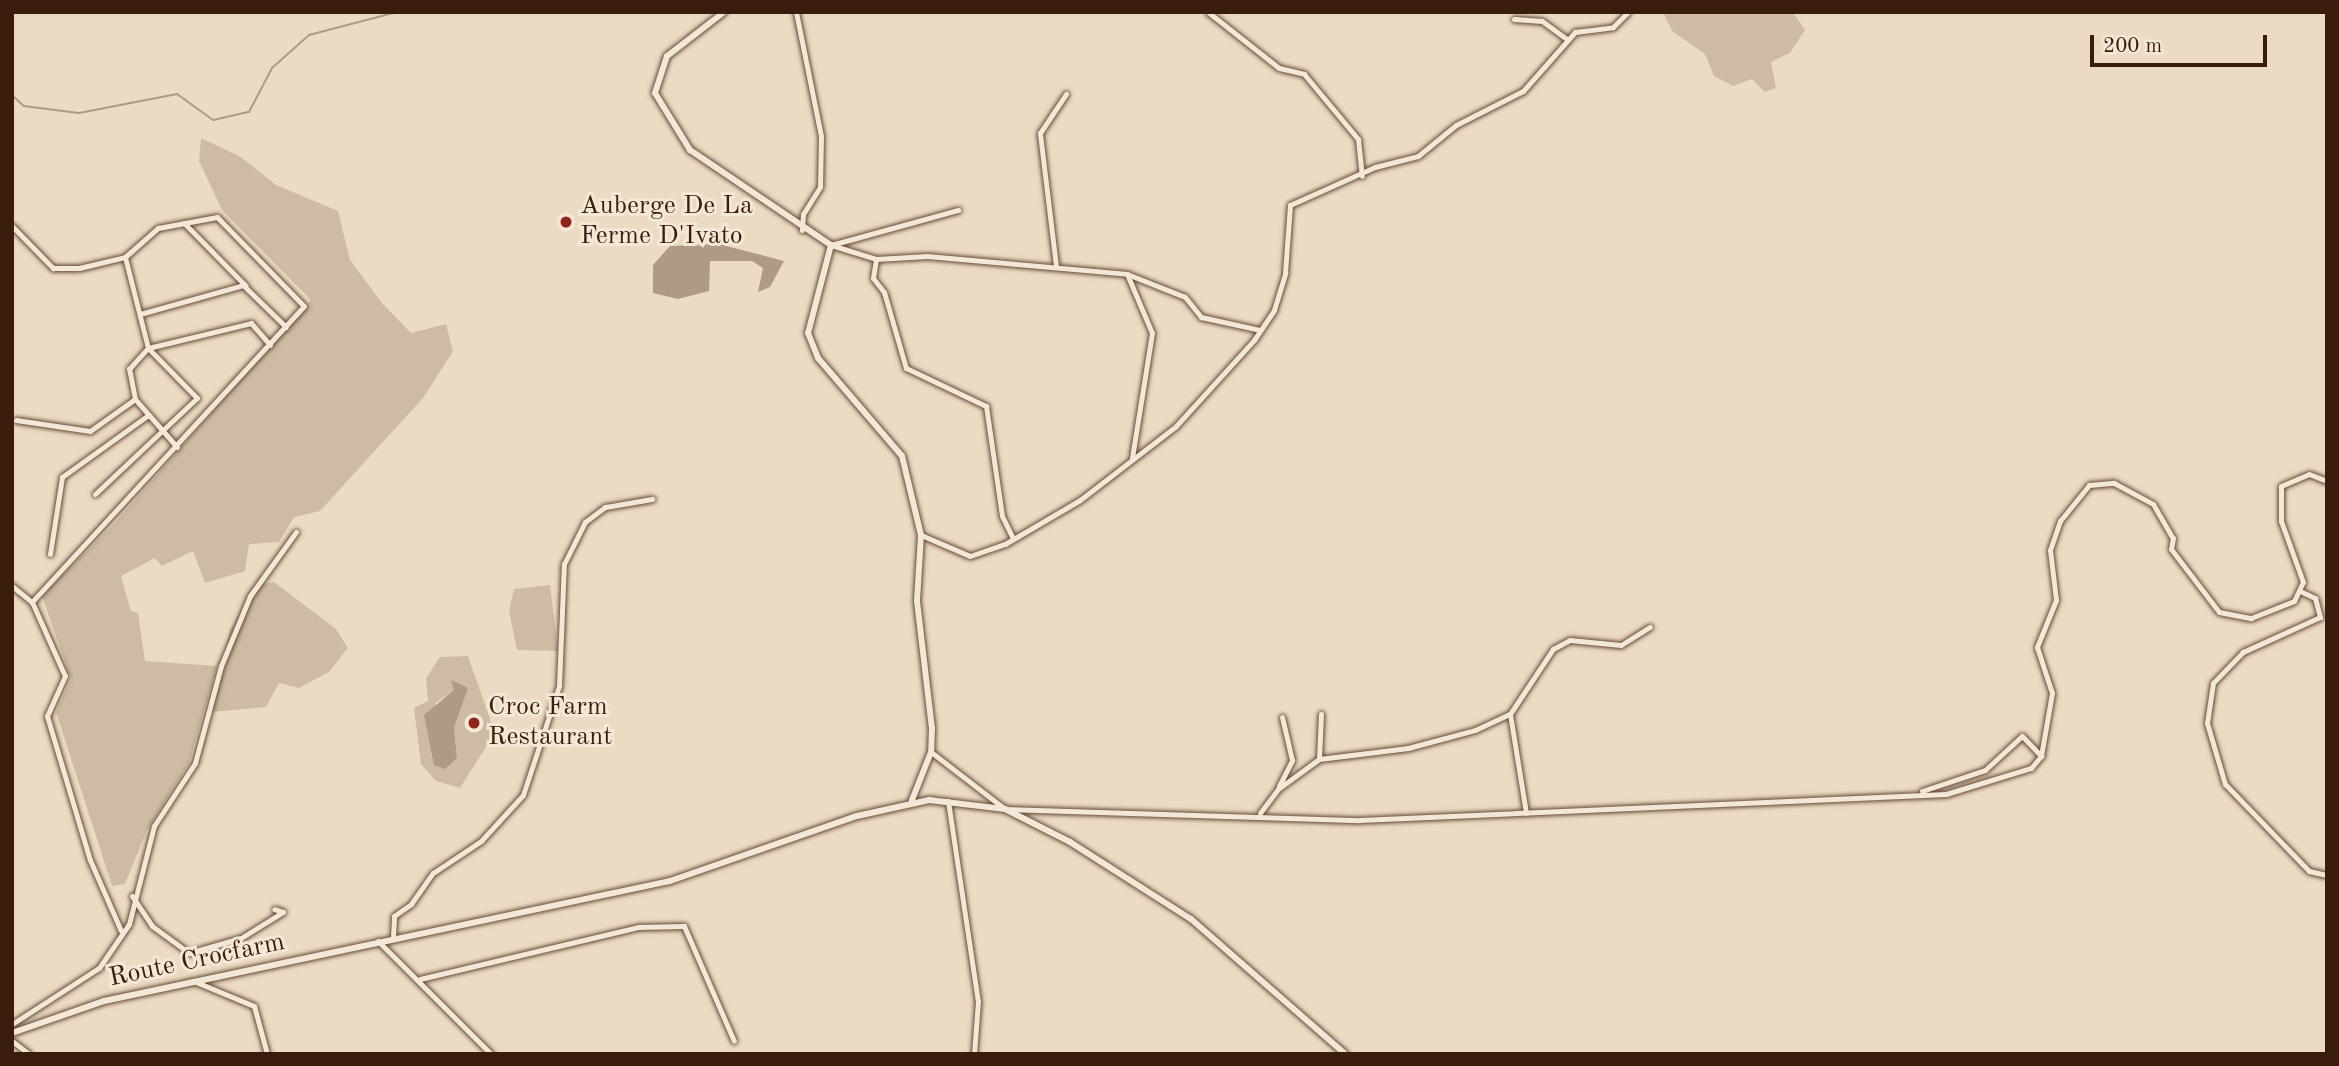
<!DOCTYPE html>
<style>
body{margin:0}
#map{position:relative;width:2339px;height:1066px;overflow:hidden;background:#ecdbc3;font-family:"Old Standard TT",serif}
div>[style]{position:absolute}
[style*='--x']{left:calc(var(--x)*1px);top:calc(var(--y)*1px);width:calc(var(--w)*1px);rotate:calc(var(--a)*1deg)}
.green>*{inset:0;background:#cebba3}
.water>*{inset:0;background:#af9a84}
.stream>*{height:2px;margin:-1px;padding:0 1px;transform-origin:1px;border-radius:1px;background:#af9a84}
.roads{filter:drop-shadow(0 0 2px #664c38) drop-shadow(0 0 2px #664c38)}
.minor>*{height:5px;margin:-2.5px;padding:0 2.5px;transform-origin:2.5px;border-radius:2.5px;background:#f3e8d8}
.tertiary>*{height:6px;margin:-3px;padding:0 3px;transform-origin:3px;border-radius:3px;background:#f3e8d8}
.dots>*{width:19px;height:19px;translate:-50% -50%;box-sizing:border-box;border:4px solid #f3e8d8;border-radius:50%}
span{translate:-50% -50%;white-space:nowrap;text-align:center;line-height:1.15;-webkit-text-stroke:6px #f3e8d8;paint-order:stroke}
.poi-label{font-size:26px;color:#391c09}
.left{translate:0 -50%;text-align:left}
.street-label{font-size:26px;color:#391c09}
.frame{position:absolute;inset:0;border:14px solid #391c09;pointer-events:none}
.scale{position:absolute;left:2090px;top:35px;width:177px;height:32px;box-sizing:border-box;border:4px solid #391c09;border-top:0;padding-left:9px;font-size:21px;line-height:24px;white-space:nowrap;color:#391c09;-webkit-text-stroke:5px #f3e8d8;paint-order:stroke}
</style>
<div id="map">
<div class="green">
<div style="clip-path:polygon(1663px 12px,1793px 12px,1805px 30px,1790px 53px,1771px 62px,1776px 88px,1765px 92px,1752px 79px,1733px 86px,1714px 76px,1705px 54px,1672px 31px)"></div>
<div style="clip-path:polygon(201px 138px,241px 157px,276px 185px,338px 211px,350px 260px,382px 303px,411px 333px,446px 324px,453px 351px,423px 398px,320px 511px,294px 517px,279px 542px,249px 544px,245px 571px,205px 583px,193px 551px,162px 566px,155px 558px,121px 576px,131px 611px,138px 613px,145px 661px,217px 666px,189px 763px,147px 830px,125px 884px,112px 886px,56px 712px,71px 679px,42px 596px,114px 524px,311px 300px,222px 210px,199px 161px)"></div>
<div style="clip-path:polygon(274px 582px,336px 629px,348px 648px,329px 672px,299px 688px,279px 683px,266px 707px,211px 712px,230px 630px,256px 585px)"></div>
<div style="clip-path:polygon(550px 585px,558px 651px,517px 650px,509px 611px,514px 589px)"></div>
<div style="clip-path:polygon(evenodd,468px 656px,495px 733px,460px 788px,436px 781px,421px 764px,414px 708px,428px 701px,426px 678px,440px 657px,468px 656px,451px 681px,468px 688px,454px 728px,457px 758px,435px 703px,455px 690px,451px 681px)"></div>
</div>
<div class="water">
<div style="clip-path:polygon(719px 244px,784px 261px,770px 287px,758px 292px,763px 268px,752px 261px,710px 261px,709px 291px,678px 299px,653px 293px,653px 265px,670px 246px)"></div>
<div style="clip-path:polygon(451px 680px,468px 688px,454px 728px,457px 758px,445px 769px,434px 765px,424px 715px,454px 690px)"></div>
</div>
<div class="stream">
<div style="--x:12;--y:73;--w:11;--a:90"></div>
<div style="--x:12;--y:95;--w:16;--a:43"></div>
<div style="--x:24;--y:106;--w:55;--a:7.3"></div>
<div style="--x:79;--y:113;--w:100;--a:-11"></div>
<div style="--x:177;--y:94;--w:44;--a:35.8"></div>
<div style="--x:213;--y:120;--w:37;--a:-13"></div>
<div style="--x:249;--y:112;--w:50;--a:-62.4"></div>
<div style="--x:272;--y:68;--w:50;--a:-41.7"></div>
<div style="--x:309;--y:35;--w:91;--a:-14.6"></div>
</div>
<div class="roads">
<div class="minor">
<div style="--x:796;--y:12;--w:126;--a:78.6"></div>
<div style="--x:821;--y:136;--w:51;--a:91.1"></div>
<div style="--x:820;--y:187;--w:32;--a:122"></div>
<div style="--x:803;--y:214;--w:16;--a:94"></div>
<div style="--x:1208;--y:12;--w:90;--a:38.3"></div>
<div style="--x:1279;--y:68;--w:26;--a:13"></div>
<div style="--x:1304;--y:74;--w:85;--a:50.3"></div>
<div style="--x:1358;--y:139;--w:37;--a:84"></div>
<div style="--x:1514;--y:19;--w:28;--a:4"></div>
<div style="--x:1542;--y:21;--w:31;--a:36"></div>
<div style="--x:184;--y:223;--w:88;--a:45.5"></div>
<div style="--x:12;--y:226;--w:59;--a:45.7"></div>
<div style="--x:53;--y:268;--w:26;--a:0"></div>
<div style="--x:79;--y:268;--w:47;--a:-13.4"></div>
<div style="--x:125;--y:257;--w:44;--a:-41.3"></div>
<div style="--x:158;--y:228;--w:60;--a:-10.6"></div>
<div style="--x:217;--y:217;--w:124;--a:45.7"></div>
<div style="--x:304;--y:306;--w:402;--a:132.6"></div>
<div style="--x:831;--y:245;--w:47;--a:17.3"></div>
<div style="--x:876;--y:259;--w:51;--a:-3.4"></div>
<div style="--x:927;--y:256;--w:201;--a:5.1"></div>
<div style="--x:1127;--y:274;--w:62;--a:21.6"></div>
<div style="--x:1185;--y:297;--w:26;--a:51"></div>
<div style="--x:1201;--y:317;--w:60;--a:12.4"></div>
<div style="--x:831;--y:245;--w:132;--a:-15.4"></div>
<div style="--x:876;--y:259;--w:19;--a:99"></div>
<div style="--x:873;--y:278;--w:18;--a:52"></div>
<div style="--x:884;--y:292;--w:79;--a:73.9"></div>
<div style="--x:906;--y:368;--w:89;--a:25.4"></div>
<div style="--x:986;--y:406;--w:111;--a:81.7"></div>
<div style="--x:1002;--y:516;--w:25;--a:64"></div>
<div style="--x:1056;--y:266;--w:134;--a:-96.9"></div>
<div style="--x:1040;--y:133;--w:47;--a:-56.3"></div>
<div style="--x:1127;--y:274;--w:64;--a:67"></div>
<div style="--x:1152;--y:333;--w:127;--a:99.1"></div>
<div style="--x:140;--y:314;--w:107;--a:-15.7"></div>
<div style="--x:243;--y:285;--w:60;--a:44.3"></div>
<div style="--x:16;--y:420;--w:75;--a:8.5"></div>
<div style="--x:90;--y:431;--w:55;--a:-35.4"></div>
<div style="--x:177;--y:447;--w:64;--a:-131.2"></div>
<div style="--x:135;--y:399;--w:31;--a:-101"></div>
<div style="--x:129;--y:369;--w:28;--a:-48"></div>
<div style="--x:148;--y:348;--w:106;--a:-13.6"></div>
<div style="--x:251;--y:323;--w:29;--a:49"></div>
<div style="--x:95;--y:494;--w:140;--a:-43.3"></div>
<div style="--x:197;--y:398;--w:70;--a:-134.4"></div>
<div style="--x:148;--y:348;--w:94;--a:-104.2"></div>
<div style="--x:921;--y:535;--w:53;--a:23.2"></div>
<div style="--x:970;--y:556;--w:37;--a:-19"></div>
<div style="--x:1005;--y:544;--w:87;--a:-30.4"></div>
<div style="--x:1080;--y:500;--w:121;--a:-37.6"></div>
<div style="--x:1176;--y:426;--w:116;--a:-47.8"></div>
<div style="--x:1254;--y:340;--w:36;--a:-56"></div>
<div style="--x:1274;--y:310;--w:39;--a:-73"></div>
<div style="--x:1285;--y:273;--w:68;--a:-85.8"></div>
<div style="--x:1290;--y:205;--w:93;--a:-24.1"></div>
<div style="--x:1375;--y:167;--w:44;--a:-14.3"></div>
<div style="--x:1418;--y:156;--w:49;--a:-39.2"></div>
<div style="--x:1456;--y:125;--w:75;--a:-26.9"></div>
<div style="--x:1523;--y:91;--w:79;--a:-48.6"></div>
<div style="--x:1575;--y:32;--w:38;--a:-7"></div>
<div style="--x:1613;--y:27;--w:21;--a:-45"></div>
<div style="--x:50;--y:554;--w:78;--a:-81.1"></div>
<div style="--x:62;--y:477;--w:105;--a:-35.7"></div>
<div style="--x:12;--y:586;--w:26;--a:39"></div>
<div style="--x:32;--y:602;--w:81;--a:66"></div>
<div style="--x:65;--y:676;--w:44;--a:114.2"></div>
<div style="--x:47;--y:716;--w:150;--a:73.4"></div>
<div style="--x:90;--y:860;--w:77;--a:66.4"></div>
<div style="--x:2300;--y:591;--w:17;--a:25"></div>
<div style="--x:2315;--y:598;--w:20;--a:75"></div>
<div style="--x:2320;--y:617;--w:85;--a:155.6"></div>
<div style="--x:2243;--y:652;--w:43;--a:134.1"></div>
<div style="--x:2213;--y:683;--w:40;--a:98.5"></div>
<div style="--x:2207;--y:723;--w:64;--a:73.6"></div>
<div style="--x:2225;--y:784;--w:121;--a:46"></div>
<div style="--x:2309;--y:871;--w:18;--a:13"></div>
<div style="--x:1510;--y:714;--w:100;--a:80.8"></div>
<div style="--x:931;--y:752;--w:93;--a:37.6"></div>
<div style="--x:1005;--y:809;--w:355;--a:1.8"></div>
<div style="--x:1360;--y:820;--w:587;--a:-2.54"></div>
<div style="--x:1946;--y:794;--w:89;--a:-17"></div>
<div style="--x:2031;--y:768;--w:16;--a:-50"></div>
<div style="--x:2041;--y:756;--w:64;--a:-80.1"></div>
<div style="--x:2052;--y:693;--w:48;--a:-108.1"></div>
<div style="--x:2037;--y:647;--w:51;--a:-68"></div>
<div style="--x:2056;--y:600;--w:50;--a:-96.8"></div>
<div style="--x:2050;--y:550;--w:31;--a:-71"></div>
<div style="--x:2060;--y:521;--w:46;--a:-51.1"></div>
<div style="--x:2089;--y:485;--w:25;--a:-5"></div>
<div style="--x:2114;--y:483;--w:44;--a:28.3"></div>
<div style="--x:2153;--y:504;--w:39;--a:60"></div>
<div style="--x:2173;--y:538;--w:11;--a:100"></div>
<div style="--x:2171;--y:549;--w:79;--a:52.7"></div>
<div style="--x:2219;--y:612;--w:33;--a:11"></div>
<div style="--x:2251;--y:618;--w:46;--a:-21.6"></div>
<div style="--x:2294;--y:601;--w:21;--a:-65"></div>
<div style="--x:2303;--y:582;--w:65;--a:-109.8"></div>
<div style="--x:2281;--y:521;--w:35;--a:-90"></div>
<div style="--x:2281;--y:486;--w:30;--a:-23"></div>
<div style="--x:2309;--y:474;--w:19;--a:21"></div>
<div style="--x:1319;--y:759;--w:45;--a:-87.5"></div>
<div style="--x:1279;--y:786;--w:29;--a:-63"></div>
<div style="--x:1292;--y:760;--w:44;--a:-103.1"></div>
<div style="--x:1922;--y:791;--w:66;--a:-18.4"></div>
<div style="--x:1985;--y:770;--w:50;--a:-42.6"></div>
<div style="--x:2022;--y:736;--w:28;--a:46"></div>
<div style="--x:948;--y:801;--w:202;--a:81.5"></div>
<div style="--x:978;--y:1001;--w:53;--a:94.3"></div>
<div style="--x:1260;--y:813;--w:30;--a:-53"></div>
<div style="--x:1278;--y:789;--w:51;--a:-36.2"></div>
<div style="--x:1319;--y:759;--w:90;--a:-7"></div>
<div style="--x:1408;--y:748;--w:69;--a:-15"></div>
<div style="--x:1475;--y:730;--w:38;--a:-25"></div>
<div style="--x:1510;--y:714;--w:78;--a:-56.5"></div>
<div style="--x:1553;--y:649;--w:19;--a:-28"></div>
<div style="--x:1570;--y:640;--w:51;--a:5.6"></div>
<div style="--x:1621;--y:645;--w:34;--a:-32"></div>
<div style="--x:132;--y:896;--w:36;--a:56"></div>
<div style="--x:152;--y:926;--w:46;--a:36.1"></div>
<div style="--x:189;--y:953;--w:54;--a:-16.1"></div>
<div style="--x:241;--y:938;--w:49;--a:-31.8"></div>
<div style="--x:283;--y:912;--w:9;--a:-162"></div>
<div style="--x:393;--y:937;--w:21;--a:-87"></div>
<div style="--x:394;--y:916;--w:21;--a:-35"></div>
<div style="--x:411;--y:904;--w:38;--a:-55"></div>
<div style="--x:433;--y:873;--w:58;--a:-33.7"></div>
<div style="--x:481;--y:841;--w:62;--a:-47.6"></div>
<div style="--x:523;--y:795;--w:115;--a:-71.7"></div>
<div style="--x:559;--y:686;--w:122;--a:-87.7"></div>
<div style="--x:564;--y:564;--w:47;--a:-63.4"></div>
<div style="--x:585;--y:522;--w:25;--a:-37"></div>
<div style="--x:605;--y:507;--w:48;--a:-9.7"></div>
<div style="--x:378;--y:941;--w:160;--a:45"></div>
<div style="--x:420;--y:979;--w:224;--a:-13.4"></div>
<div style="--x:638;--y:927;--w:46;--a:-1.2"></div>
<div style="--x:684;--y:926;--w:125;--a:66.5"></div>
<div style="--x:196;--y:982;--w:63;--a:22.5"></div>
<div style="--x:254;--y:1006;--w:50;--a:74.8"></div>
<div style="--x:12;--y:1024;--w:103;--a:-32.8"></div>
<div style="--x:99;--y:968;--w:53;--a:-55.7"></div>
<div style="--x:129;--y:924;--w:101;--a:-75.7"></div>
<div style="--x:154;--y:826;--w:75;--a:-56.9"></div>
<div style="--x:195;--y:763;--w:100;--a:-75"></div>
<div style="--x:221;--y:666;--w:76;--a:-67.5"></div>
<div style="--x:250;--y:596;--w:79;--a:-54.3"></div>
<div style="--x:12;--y:1041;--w:21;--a:37"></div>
</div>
<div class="tertiary">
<div style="--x:724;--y:12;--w:72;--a:142.3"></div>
<div style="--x:667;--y:56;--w:39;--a:108"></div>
<div style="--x:655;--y:93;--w:67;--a:58.4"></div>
<div style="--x:690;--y:150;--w:170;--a:34"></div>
<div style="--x:831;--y:245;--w:91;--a:104.6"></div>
<div style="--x:808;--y:333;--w:27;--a:68"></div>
<div style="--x:818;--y:358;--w:129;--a:49.4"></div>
<div style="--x:902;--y:456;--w:81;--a:76.5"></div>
<div style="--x:921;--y:535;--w:66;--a:93.5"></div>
<div style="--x:917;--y:601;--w:128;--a:83.3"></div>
<div style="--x:932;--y:728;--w:24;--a:92"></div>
<div style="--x:931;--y:752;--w:52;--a:111.6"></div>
<div style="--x:12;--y:1033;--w:97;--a:-19.2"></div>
<div style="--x:104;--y:1001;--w:579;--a:-11.97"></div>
<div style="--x:670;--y:881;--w:198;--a:-19.2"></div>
<div style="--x:857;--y:816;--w:74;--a:-12.5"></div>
<div style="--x:929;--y:800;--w:77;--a:6.8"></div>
<div style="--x:1005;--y:809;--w:73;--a:26.9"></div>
<div style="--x:1070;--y:842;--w:143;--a:32.5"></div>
<div style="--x:1191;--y:919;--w:205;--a:41.2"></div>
</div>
</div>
<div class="dots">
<div style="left:566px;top:222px;background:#8f2418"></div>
<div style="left:474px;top:723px;background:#8f2418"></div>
</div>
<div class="poi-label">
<span class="left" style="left:580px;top:222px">Auberge De La<br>Ferme D'Ivato</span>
<span class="left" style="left:488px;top:723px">Croc Farm<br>Restaurant</span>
</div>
<div class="street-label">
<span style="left:197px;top:961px;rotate:-12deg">Route Crocfarm</span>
</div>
<div class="frame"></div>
<div class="scale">200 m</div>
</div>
